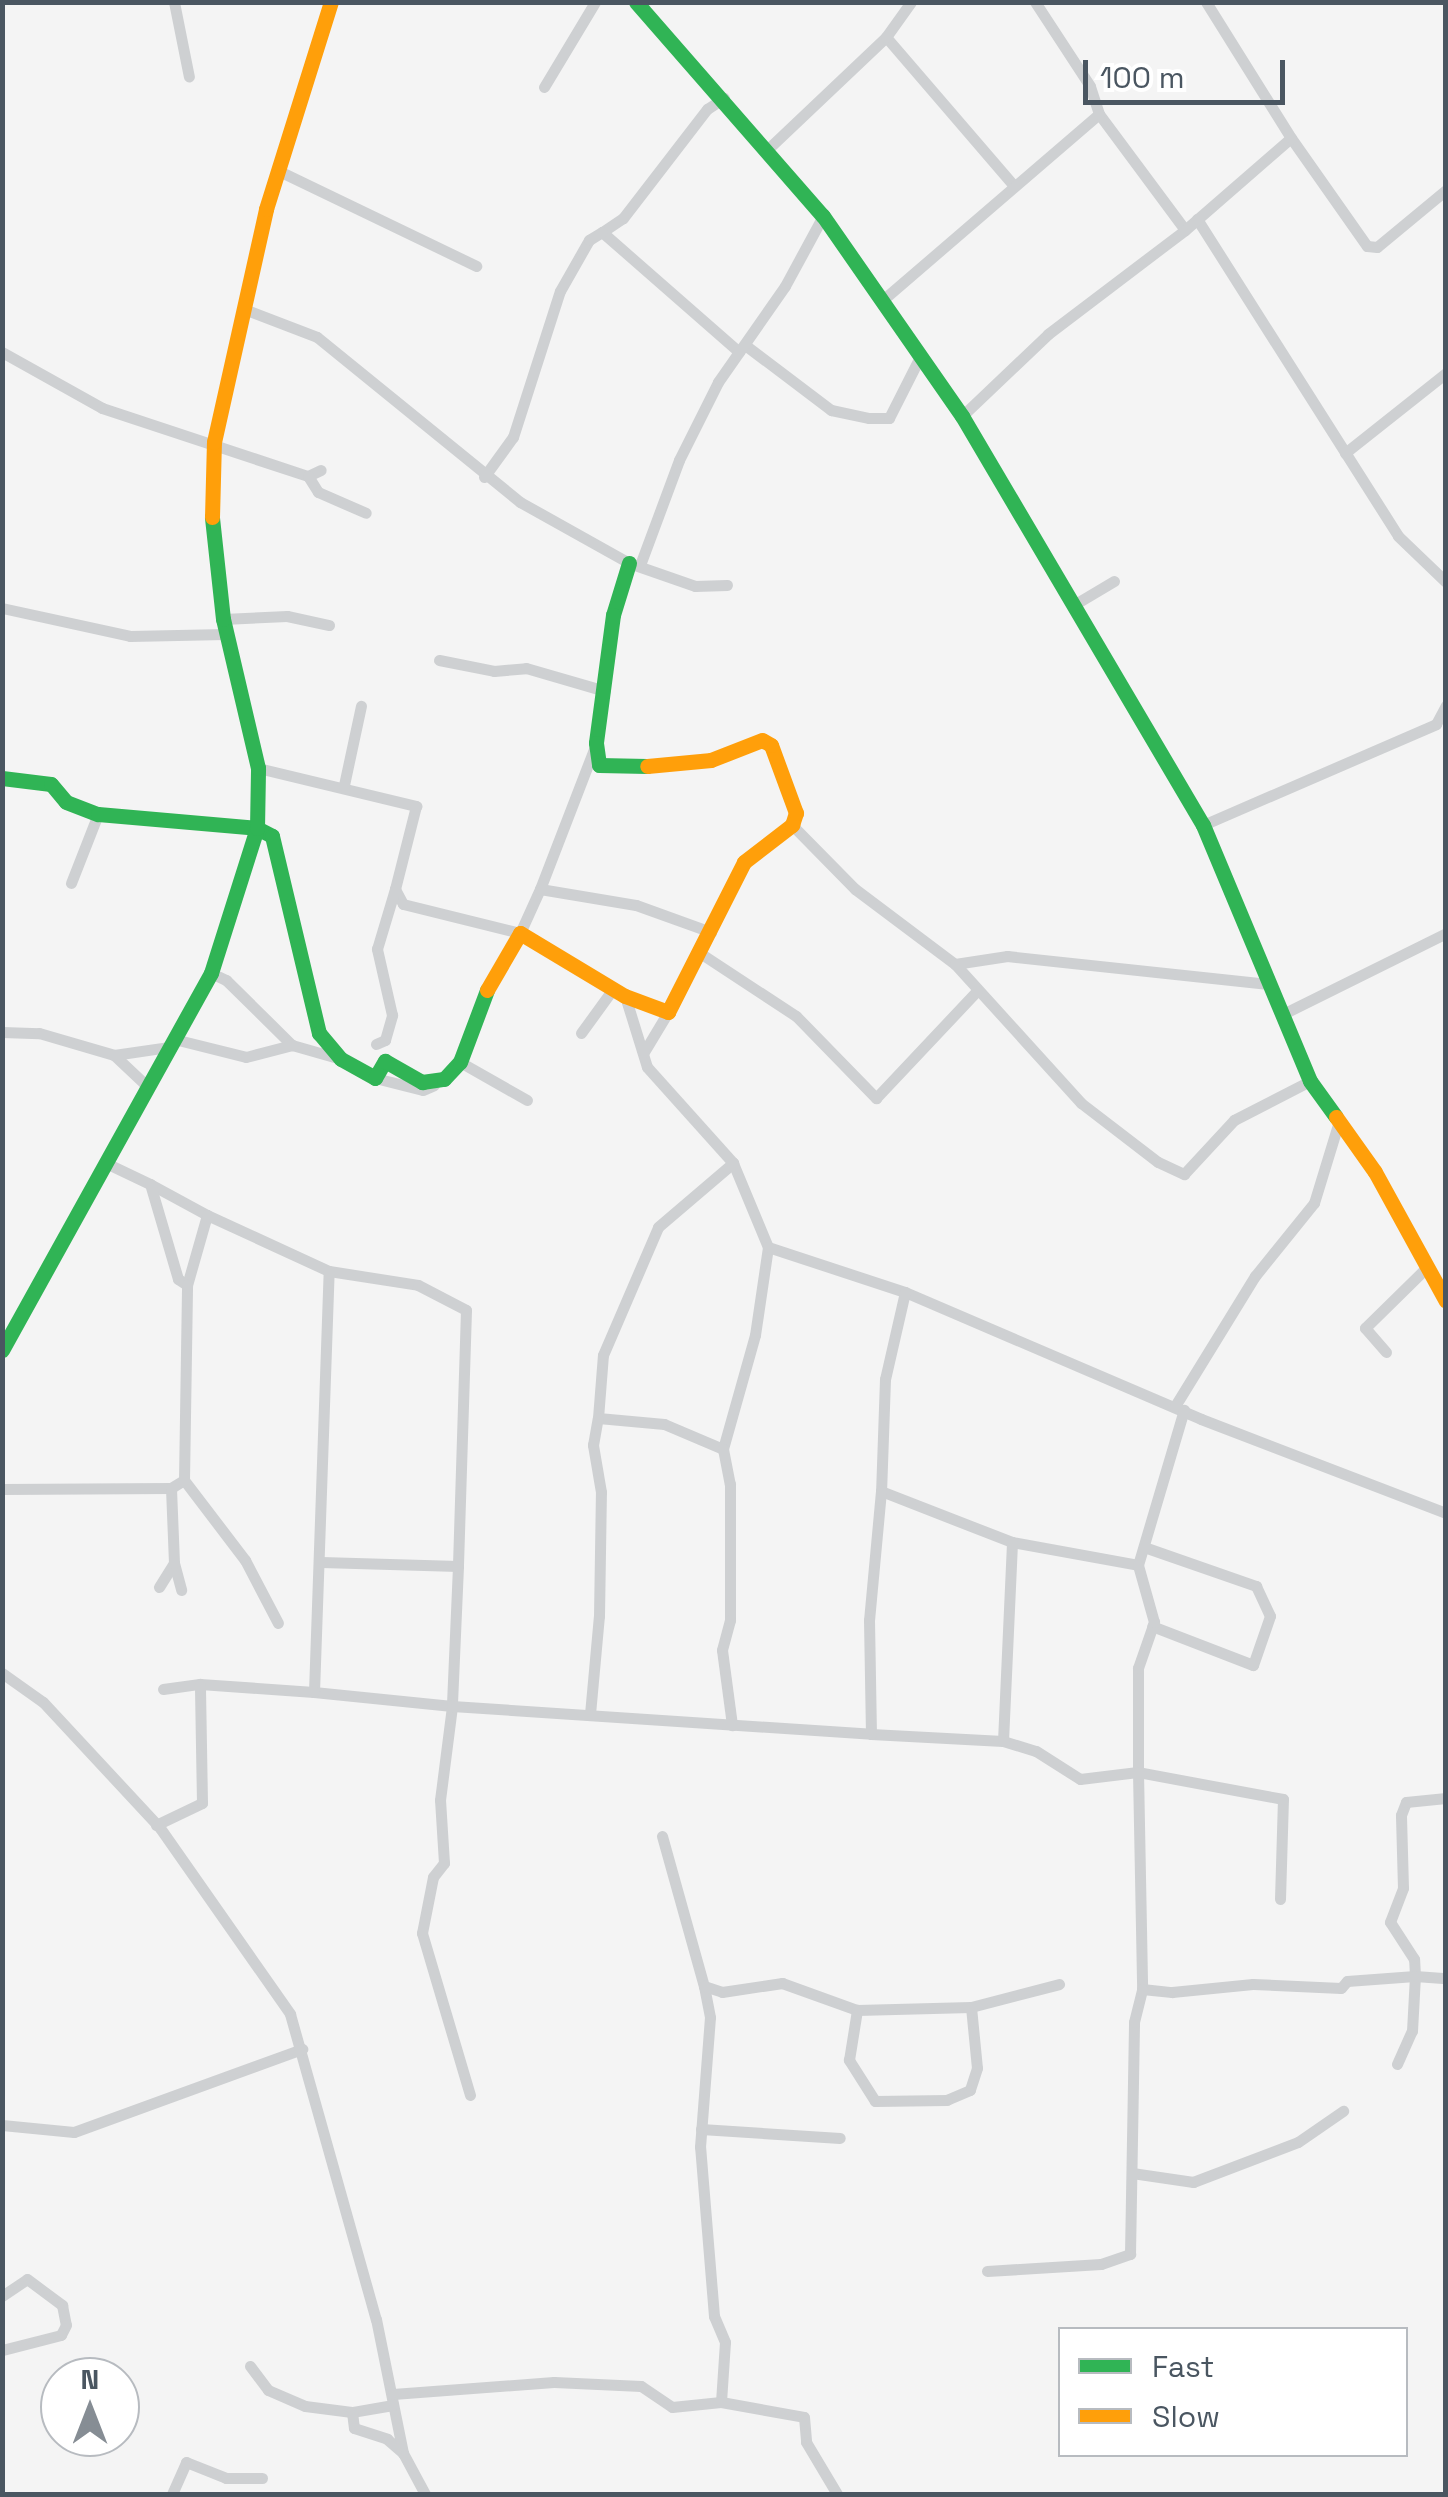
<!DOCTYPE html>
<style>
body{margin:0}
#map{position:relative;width:1448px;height:2497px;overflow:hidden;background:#f4f4f4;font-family:"Space Grotesk",sans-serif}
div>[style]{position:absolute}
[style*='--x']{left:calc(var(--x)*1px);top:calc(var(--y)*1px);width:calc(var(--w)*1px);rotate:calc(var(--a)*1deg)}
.street>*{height:11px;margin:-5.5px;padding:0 5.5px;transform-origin:5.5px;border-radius:5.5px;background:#ced0d2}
.fast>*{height:15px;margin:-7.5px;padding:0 7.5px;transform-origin:7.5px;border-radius:7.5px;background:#30b455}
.slow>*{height:15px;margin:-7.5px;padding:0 7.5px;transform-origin:7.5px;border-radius:7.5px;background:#ff9f0a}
span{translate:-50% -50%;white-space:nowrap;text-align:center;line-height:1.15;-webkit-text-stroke:8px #fff;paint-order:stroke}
.frame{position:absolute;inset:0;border:5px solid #4a5661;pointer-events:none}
.legend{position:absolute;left:1058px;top:2327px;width:350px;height:130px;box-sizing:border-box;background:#fff;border:2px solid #b7bbc0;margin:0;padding:12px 18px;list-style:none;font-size:30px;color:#4a5661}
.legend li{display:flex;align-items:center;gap:20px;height:50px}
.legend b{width:50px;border:2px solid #b7bbc0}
.north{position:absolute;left:40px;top:2357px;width:100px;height:100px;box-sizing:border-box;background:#fff;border:2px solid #b7bbc0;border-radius:50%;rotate:0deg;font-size:28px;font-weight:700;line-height:40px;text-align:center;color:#4a5661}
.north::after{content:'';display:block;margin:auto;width:35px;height:45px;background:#868d94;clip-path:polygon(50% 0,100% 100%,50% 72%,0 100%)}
.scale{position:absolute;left:1083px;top:60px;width:202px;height:45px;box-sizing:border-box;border:5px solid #4a5661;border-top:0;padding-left:12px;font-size:30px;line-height:35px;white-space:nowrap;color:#4a5661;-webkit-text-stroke:8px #fff;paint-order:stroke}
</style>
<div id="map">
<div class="street">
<div style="--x:174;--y:2;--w:76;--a:78.7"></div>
<div style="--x:886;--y:37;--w:196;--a:49.3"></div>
<div style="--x:544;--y:87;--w:99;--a:-59"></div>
<div style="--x:724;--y:98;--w:20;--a:147"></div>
<div style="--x:707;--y:109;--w:138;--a:127.6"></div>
<div style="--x:623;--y:218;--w:25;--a:146"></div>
<div style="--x:602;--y:232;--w:182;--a:41.2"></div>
<div style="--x:1099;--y:114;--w:144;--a:53.4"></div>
<div style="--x:1291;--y:138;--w:132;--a:54.9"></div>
<div style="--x:1367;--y:246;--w:10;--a:6"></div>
<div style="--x:1377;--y:247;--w:89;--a:-39.6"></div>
<div style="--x:769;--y:148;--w:161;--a:-43.5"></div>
<div style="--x:886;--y:37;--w:43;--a:-54.5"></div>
<div style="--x:279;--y:171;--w:219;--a:25.7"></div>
<div style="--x:1197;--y:219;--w:375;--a:57.6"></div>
<div style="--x:1398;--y:536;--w:66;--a:43.8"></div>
<div style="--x:885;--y:298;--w:282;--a:-40.7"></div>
<div style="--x:1099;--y:114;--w:29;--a:-108"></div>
<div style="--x:1090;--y:86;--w:100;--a:-123.2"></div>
<div style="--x:244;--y:309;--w:78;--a:21"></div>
<div style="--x:317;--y:337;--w:262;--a:39.1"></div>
<div style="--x:520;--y:502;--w:125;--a:29.2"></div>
<div style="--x:629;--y:563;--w:70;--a:19.2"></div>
<div style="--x:695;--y:586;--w:32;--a:-2"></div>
<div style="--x:745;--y:345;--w:108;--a:37.1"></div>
<div style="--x:831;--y:410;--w:39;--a:12"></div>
<div style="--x:869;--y:418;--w:20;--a:0"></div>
<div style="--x:889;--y:418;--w:68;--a:-63.1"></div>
<div style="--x:2;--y:352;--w:115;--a:29.2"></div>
<div style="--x:102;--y:408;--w:217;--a:18.3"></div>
<div style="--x:308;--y:476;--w:14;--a:-25"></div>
<div style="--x:962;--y:416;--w:119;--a:-43.6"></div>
<div style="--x:1048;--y:334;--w:172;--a:-37.2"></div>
<div style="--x:1185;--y:230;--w:140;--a:-41"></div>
<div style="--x:1291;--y:138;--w:160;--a:-122"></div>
<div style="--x:1345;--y:453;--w:129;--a:-38.4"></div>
<div style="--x:308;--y:476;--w:19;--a:58"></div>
<div style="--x:318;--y:492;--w:52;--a:23.6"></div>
<div style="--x:484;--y:477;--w:49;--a:-54.1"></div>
<div style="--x:513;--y:437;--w:153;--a:-72.2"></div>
<div style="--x:560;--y:291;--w:59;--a:-60.4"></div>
<div style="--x:589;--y:240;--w:15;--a:-32"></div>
<div style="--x:640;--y:565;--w:112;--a:-69.6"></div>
<div style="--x:679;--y:460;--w:87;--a:-63.4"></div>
<div style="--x:718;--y:382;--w:117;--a:-55.1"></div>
<div style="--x:785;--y:286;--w:80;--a:-61.5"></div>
<div style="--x:1077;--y:603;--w:43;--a:-30.7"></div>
<div style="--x:2;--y:608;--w:131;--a:12.3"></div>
<div style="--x:130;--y:636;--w:95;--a:-1.2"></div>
<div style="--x:223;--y:619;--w:64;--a:-2.7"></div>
<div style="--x:287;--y:616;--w:43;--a:12.1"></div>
<div style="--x:439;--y:660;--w:56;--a:11.3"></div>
<div style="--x:494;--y:671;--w:32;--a:-5"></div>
<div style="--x:526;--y:668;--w:82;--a:16.2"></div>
<div style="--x:258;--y:768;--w:163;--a:13.5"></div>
<div style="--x:416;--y:806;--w:86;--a:104.2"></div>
<div style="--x:395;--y:889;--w:17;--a:62"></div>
<div style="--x:403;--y:904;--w:121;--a:13.9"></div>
<div style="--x:520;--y:933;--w:48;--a:-65.6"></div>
<div style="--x:540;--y:889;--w:97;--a:9.5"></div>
<div style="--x:636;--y:905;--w:80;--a:19.8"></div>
<div style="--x:344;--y:785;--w:81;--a:-77.9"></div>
<div style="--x:792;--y:825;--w:90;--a:45.5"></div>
<div style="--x:855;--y:889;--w:125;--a:36.9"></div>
<div style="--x:955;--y:964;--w:188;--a:47.8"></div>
<div style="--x:1081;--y:1103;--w:97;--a:37.5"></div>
<div style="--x:1158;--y:1162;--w:29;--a:25"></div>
<div style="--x:1184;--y:1174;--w:74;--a:-47.2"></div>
<div style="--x:1234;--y:1120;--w:85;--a:-27.2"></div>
<div style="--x:1203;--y:825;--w:254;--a:-23.4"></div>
<div style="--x:1436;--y:724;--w:21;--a:-62"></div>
<div style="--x:71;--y:883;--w:74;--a:-68.6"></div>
<div style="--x:540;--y:889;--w:155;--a:-68.9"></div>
<div style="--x:700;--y:953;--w:115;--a:33.3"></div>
<div style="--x:796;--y:1016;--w:115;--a:45.7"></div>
<div style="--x:876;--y:1098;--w:147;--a:-46.7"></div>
<div style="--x:955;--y:964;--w:53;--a:-8.7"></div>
<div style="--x:1007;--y:956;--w:265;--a:6.1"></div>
<div style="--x:211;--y:973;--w:17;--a:25"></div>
<div style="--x:226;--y:980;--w:93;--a:44.6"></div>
<div style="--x:292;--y:1045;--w:51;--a:15.9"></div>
<div style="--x:625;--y:996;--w:74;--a:72.8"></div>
<div style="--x:647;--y:1067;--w:129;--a:48.1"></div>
<div style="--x:733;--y:1163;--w:91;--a:67.4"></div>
<div style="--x:768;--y:1247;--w:89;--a:98.4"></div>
<div style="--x:755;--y:1335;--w:118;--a:105.7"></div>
<div style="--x:723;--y:1449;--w:64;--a:-157"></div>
<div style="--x:664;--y:1424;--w:66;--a:-174.8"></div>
<div style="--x:598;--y:1418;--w:63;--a:-85.5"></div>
<div style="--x:603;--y:1355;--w:139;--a:-66.7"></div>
<div style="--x:658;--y:1227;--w:99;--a:-40.5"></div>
<div style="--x:1283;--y:1014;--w:182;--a:-26.4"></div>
<div style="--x:2;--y:1032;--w:37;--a:2"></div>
<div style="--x:39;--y:1033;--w:78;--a:16.3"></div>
<div style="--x:114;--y:1055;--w:47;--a:43.3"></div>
<div style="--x:581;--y:1033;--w:54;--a:-54"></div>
<div style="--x:174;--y:1039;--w:74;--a:14"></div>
<div style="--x:246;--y:1057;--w:48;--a:-14.6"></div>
<div style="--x:376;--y:1044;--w:10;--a:-24"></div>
<div style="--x:385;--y:1040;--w:26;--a:-74"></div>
<div style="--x:392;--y:1015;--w:68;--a:-102.8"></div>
<div style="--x:377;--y:949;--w:63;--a:-73.3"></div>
<div style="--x:644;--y:1052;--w:47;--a:-59"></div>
<div style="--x:114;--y:1055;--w:56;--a:-8.3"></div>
<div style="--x:460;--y:1062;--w:77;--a:29.6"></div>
<div style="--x:375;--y:1078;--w:49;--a:14"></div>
<div style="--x:423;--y:1090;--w:12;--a:-24"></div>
<div style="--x:108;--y:1164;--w:47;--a:25.5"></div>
<div style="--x:150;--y:1184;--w:65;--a:28.5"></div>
<div style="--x:207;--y:1215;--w:73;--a:105.9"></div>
<div style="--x:187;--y:1285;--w:11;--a:-146"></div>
<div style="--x:178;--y:1279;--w:99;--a:-106.4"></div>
<div style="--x:207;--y:1215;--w:134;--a:24.7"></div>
<div style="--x:329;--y:1271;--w:90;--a:8.9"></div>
<div style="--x:418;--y:1285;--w:54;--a:27.5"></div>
<div style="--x:466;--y:1310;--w:256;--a:91.8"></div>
<div style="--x:768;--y:1247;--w:144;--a:18.2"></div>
<div style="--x:905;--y:1292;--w:322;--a:23.2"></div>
<div style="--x:1201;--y:1419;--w:262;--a:21"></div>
<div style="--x:905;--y:1292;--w:89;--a:102.9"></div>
<div style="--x:885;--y:1379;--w:112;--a:92"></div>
<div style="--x:881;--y:1491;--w:141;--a:21.3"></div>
<div style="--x:1012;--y:1542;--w:128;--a:10.3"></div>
<div style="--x:1138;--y:1565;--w:162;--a:-73.5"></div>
<div style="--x:1386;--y:1352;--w:32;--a:-131"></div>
<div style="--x:1365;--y:1328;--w:87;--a:-44.5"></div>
<div style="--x:1175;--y:1406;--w:153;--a:-58.4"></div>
<div style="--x:1255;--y:1276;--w:94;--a:-51.1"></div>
<div style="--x:1314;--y:1203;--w:86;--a:-73"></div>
<div style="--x:723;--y:1449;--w:36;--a:79"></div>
<div style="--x:730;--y:1484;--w:136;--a:90"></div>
<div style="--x:730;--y:1620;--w:31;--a:105"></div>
<div style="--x:722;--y:1650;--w:76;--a:82.4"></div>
<div style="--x:184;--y:1480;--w:101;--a:52.7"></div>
<div style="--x:245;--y:1560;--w:71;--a:62.4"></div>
<div style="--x:2;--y:1489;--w:169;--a:-0.3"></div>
<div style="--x:171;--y:1488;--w:15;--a:-32"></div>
<div style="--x:184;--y:1480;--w:195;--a:-89.1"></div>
<div style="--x:881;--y:1491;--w:130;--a:95.3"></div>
<div style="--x:869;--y:1620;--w:114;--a:89"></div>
<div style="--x:871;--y:1734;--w:132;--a:3"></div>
<div style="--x:1003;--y:1741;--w:199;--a:-87.4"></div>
<div style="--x:1144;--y:1547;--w:119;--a:19.2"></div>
<div style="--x:1256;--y:1586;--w:33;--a:65"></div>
<div style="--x:1270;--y:1616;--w:52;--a:109.1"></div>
<div style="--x:1253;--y:1665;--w:108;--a:-158.9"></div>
<div style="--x:321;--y:1562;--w:137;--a:1.7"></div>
<div style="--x:458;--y:1566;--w:140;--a:92.5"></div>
<div style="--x:452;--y:1706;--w:139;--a:-174.2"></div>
<div style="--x:314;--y:1692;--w:421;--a:-88"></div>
<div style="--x:174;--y:1563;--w:28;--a:75"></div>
<div style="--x:159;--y:1587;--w:28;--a:-58"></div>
<div style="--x:174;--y:1563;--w:75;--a:-92.3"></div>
<div style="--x:2;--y:1673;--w:50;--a:35.3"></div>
<div style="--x:43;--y:1702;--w:172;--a:47.1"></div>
<div style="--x:160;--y:1828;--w:227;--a:55"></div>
<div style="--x:290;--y:2014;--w:317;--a:74.3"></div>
<div style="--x:376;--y:2319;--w:137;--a:78.6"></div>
<div style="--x:403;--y:2453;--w:47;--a:61.8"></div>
<div style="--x:163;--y:1689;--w:37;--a:-8"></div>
<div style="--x:200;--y:1684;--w:114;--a:4"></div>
<div style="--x:590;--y:1714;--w:98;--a:-84.8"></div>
<div style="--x:599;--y:1616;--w:124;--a:-89.1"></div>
<div style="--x:601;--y:1492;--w:48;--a:-99.7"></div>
<div style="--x:593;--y:1445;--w:27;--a:-80"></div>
<div style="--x:1003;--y:1741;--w:34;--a:17"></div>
<div style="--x:1036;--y:1751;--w:52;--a:32.5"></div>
<div style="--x:1080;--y:1779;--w:58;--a:-6.9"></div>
<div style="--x:1138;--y:1772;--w:104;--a:-90"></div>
<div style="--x:1138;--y:1668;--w:49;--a:-70.8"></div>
<div style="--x:1154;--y:1622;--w:59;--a:-105.7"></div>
<div style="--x:156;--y:1825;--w:51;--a:-25.6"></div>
<div style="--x:202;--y:1803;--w:119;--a:-91"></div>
<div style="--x:662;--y:1836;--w:156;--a:74.4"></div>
<div style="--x:1280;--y:1899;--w:100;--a:-88.3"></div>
<div style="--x:1283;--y:1799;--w:147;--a:-169.5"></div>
<div style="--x:1138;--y:1772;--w:217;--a:88.9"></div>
<div style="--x:1142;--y:1989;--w:30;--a:6"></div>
<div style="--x:1172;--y:1992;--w:81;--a:-5.6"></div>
<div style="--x:1253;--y:1984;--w:88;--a:2.6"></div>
<div style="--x:1341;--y:1988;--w:9;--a:-49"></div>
<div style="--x:1347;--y:1981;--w:68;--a:-4.2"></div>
<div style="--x:1415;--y:1976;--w:17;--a:-93"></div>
<div style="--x:1414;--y:1959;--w:44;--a:-123"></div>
<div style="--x:1390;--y:1922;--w:36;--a:-69"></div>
<div style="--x:1403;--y:1888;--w:73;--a:-91.6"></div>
<div style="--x:1401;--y:1815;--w:14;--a:-69"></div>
<div style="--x:1406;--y:1802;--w:40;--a:-5.7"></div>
<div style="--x:971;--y:2007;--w:91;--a:-14.6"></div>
<div style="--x:1397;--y:2064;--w:36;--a:-66"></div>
<div style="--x:1412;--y:2031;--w:55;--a:-86.9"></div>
<div style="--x:1415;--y:1976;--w:31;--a:4"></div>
<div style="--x:470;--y:2095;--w:169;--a:-106.5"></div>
<div style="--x:422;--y:1933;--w:57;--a:-78.9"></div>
<div style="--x:433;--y:1877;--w:18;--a:-52"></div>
<div style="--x:444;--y:1863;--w:63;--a:-93.6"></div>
<div style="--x:440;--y:1800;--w:95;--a:-82.7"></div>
<div style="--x:452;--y:1706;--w:420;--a:3.8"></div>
<div style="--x:2;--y:2125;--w:72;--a:5.6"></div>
<div style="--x:74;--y:2132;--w:243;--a:-20"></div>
<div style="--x:701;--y:2129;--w:139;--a:3.7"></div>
<div style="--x:1132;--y:2173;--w:62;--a:8.4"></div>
<div style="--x:1193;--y:2182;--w:112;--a:-20.9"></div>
<div style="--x:1298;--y:2142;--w:55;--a:-34.6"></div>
<div style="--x:987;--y:2271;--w:114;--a:-3.5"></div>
<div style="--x:1101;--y:2264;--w:31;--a:-19"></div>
<div style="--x:1130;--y:2254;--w:232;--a:-89"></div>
<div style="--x:1134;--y:2022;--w:34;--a:-76"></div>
<div style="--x:2;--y:2296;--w:30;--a:-34"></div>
<div style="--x:27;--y:2279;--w:44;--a:36.6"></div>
<div style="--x:62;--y:2305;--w:20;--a:79"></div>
<div style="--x:66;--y:2325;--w:11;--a:117"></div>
<div style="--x:61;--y:2335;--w:61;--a:165.7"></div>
<div style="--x:250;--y:2366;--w:30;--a:53"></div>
<div style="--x:268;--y:2390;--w:40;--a:23.4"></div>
<div style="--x:305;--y:2406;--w:47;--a:7.3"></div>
<div style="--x:393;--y:2394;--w:161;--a:-4.3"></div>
<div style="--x:554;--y:2382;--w:87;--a:2.6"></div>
<div style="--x:641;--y:2386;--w:37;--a:34"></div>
<div style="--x:672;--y:2407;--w:49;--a:-5.8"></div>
<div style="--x:721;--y:2402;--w:60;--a:-86.2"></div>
<div style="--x:725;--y:2342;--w:28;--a:-113"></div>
<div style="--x:714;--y:2316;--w:170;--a:-94.7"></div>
<div style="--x:700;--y:2147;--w:130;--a:-85.6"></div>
<div style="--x:710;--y:2017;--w:32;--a:-101"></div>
<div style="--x:704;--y:1986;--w:19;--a:18"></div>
<div style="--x:722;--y:1992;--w:61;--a:-8.5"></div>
<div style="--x:782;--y:1983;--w:80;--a:19.8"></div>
<div style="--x:857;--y:2010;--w:114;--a:-1.5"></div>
<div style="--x:971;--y:2007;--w:61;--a:84.4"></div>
<div style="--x:977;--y:2068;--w:23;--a:108"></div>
<div style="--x:970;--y:2090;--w:25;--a:157"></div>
<div style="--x:947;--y:2100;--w:72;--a:179.2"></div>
<div style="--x:875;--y:2101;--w:49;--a:-122.4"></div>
<div style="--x:849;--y:2060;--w:51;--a:-80.9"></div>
<div style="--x:721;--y:2402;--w:84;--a:10.2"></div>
<div style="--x:804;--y:2417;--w:25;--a:85"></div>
<div style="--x:806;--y:2442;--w:61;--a:59.2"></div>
<div style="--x:393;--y:2405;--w:42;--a:170.3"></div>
<div style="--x:352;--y:2412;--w:16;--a:83"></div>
<div style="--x:354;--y:2428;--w:35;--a:18"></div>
<div style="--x:387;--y:2439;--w:21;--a:41"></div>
<div style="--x:172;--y:2494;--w:35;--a:-66"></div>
<div style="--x:186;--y:2462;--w:43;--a:21.8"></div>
<div style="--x:226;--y:2478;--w:36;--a:0"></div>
</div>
<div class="fast">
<div style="--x:636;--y:2;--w:284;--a:48.9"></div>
<div style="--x:823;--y:216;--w:244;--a:55.2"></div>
<div style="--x:962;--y:416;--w:475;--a:59.5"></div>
<div style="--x:1203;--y:825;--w:277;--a:67.3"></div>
<div style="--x:1310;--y:1081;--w:44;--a:54.2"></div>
<div style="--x:629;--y:563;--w:54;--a:107.1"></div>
<div style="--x:613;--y:615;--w:129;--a:97.6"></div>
<div style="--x:596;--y:743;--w:22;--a:82"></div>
<div style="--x:599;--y:765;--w:48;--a:1.2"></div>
<div style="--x:2;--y:778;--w:49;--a:7"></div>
<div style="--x:51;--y:784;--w:23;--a:50"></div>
<div style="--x:66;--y:802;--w:34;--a:21"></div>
<div style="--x:98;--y:814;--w:160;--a:5"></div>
<div style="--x:257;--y:828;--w:17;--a:28"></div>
<div style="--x:272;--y:836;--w:203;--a:76.6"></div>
<div style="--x:319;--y:1033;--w:34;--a:50"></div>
<div style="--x:341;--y:1059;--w:39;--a:29"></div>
<div style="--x:375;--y:1078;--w:20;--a:-60"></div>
<div style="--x:385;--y:1061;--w:43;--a:29.6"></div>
<div style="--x:422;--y:1082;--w:22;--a:-8"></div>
<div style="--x:444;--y:1079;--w:23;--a:-47"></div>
<div style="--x:460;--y:1062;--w:77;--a:-69.4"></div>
<div style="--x:2;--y:1350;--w:431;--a:-61"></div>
<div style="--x:211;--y:973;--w:152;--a:-72.4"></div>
<div style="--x:257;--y:828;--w:60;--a:-89"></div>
<div style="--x:258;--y:768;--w:153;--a:-103.2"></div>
<div style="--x:223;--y:619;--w:103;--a:-96.2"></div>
</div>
<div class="slow">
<div style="--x:212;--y:517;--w:75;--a:-88.5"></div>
<div style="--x:214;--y:442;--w:239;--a:-77.4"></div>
<div style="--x:266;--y:209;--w:217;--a:-72.6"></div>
<div style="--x:487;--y:990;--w:66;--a:-59.9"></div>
<div style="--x:520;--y:933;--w:122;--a:31"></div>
<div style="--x:625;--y:996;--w:46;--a:20.4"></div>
<div style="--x:668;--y:1012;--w:168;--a:-63.1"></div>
<div style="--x:744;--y:862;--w:61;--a:-37.6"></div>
<div style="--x:792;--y:825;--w:13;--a:-72"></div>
<div style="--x:796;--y:813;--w:72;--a:-110.2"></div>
<div style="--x:771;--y:745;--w:10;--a:-151"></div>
<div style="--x:762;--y:740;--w:55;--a:158.6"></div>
<div style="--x:711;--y:760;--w:64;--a:174.6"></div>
<div style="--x:1336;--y:1117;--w:67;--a:54.7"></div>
<div style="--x:1375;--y:1172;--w:147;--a:61.2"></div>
</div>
<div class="frame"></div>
<ul class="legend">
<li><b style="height:12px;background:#30b455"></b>Fast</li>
<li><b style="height:12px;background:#ff9f0a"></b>Slow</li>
</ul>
<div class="north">N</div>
<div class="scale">100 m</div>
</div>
